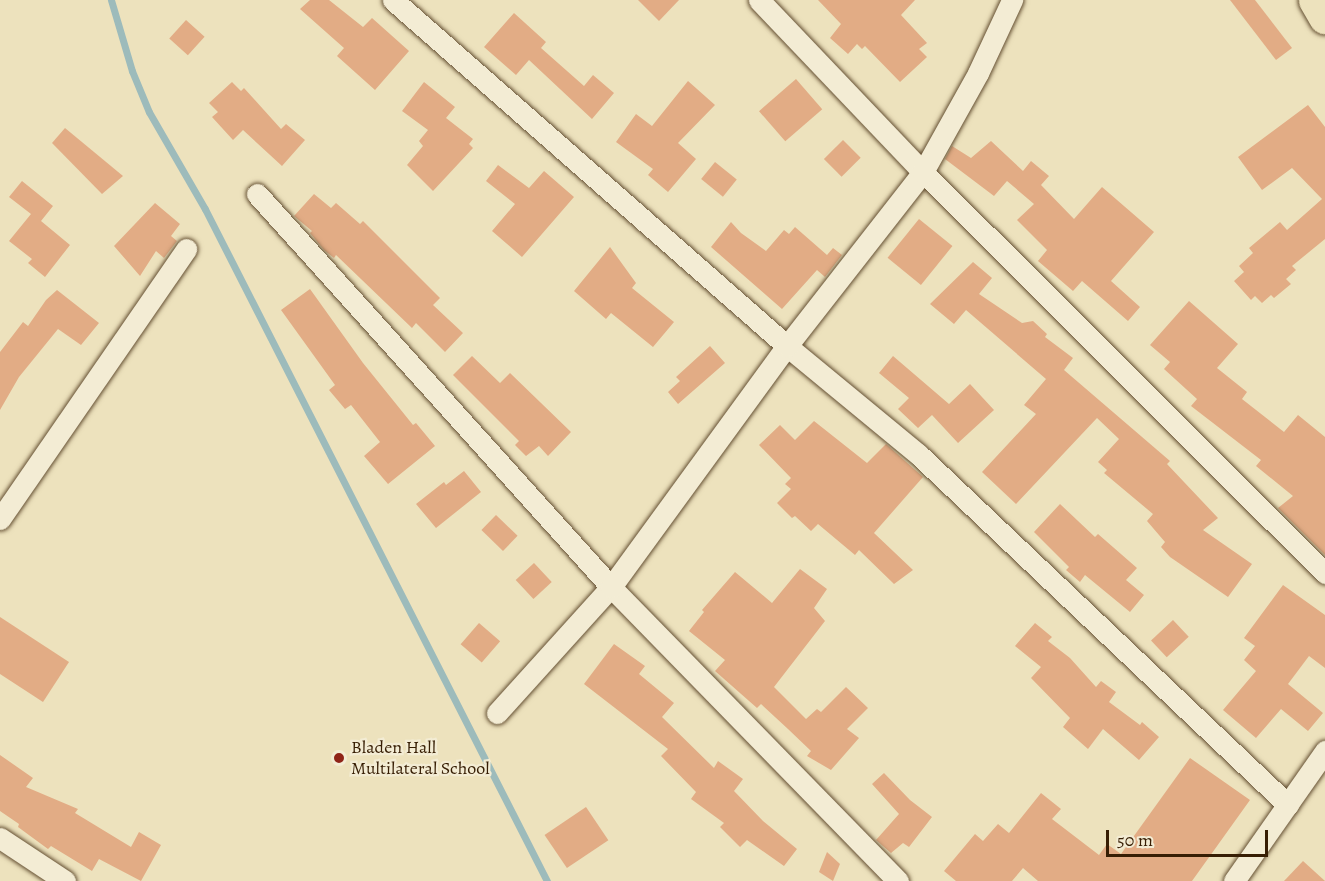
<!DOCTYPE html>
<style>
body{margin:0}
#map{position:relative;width:1325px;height:881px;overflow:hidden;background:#ede2bd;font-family:Alegreya,serif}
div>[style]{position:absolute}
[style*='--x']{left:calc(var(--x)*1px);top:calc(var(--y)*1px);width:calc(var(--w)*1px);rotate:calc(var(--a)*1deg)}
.stream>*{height:7px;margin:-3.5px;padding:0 3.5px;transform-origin:3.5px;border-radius:3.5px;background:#9dbbbb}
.building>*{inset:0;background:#e2ac85;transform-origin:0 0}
.roads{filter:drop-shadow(0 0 2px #644f32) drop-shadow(0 0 2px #644f32)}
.minor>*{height:21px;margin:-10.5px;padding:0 10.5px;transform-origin:10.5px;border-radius:10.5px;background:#f3ecd4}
.primary>*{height:33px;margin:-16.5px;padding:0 16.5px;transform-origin:16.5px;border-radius:16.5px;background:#ede2bd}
.dots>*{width:16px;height:16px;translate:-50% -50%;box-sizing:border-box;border:3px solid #f3ecd4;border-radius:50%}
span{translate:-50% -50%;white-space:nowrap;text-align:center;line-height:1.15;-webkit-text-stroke:4.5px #f3ecd4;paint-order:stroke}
.poi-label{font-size:18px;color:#371e04}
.left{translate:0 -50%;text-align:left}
.scale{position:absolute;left:1106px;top:830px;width:162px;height:27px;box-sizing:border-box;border:3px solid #371e04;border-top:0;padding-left:8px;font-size:18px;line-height:21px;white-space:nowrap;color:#371e04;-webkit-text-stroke:4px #f3ecd4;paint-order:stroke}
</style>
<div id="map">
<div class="stream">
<div style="--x:111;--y:0;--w:74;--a:73.5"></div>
<div style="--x:132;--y:71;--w:44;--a:67.5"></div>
<div style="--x:149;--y:112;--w:112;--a:60"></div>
<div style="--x:205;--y:209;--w:754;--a:63.03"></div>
</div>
<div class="building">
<div style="clip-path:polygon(310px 0,329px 0,363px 27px,372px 18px,409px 51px,375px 90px,337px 56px,344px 48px,300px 9px)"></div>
<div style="clip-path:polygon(638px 0,679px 0,659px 21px)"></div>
<div style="clip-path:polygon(818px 0,915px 0,901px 15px,927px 43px,919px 49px,927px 57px,900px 82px,865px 46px,862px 49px,857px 44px,848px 54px,830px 38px,841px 24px)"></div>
<div style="clip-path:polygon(1230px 0,1255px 0,1292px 48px,1276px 60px)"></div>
<div style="clip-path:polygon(514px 13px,546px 42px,541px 48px,584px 86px,593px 75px,614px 93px,592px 119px,529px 60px,516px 75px,484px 47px)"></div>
<div style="left:186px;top:20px;width:25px;height:25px;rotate:42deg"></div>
<div style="left:796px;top:79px;width:40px;height:49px;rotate:49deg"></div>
<div style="clip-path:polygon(688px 81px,715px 105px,678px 143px,696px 159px,668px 192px,648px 175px,653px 169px,616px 142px,636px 114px,652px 126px)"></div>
<div style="clip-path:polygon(232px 82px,241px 91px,244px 88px,281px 129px,286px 124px,305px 140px,282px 166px,243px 130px,233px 140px,212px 117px,218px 112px,209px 103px)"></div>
<div style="clip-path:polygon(424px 82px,455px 107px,446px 118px,473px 139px,469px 144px,473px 148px,433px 191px,407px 165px,423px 146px,419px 141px,428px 130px,402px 111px)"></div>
<div style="clip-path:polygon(1308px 105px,1325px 127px,1325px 239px,1292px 266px,1296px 270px,1286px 279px,1291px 284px,1274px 298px,1271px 295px,1262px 303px,1255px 296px,1251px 300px,1234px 281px,1244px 272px,1239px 266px,1253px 253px,1249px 248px,1280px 222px,1287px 230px,1322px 199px,1292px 168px,1262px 190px,1238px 157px)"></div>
<div style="clip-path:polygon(65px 128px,123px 176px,102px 194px,52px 143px)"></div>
<div style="left:843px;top:140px;width:25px;height:27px;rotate:45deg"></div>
<div style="clip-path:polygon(991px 141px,1023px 171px,1031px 161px,1049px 176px,1041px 185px,1074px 219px,1102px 187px,1154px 232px,1111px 281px,1140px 307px,1128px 321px,1082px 281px,1073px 291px,1038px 261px,1047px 250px,1017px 220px,1034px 204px,1007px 181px,994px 196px,945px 159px,952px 146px,971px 158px)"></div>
<div style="left:715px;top:162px;width:28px;height:22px;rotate:39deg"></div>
<div style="clip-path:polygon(498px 165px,529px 188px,544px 171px,574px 197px,522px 257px,492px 231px,515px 204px,486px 181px)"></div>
<div style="clip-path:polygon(22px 181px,53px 206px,41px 221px,70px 245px,45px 277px,28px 263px,32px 259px,9px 241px,31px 214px,9px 197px)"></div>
<div style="clip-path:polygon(314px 194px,331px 208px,336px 203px,360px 224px,363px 221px,440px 298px,433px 305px,463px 333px,445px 352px,416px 323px,412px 328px,336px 255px,334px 258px,324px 250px,310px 233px,312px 231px,294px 216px)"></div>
<div style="clip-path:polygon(155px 203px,180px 224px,171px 236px,177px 241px,164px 258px,156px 251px,140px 276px,114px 246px)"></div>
<div style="left:919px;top:219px;width:43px;height:50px;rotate:39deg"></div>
<div style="clip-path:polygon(731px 222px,741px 233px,766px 251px,784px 230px,789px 234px,795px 227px,827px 255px,833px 248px,842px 255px,825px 277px,817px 270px,782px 309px,711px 247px)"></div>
<div style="clip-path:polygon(610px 247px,636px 283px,632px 288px,674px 322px,653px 347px,611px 313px,606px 319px,574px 291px)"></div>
<div style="clip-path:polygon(973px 262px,992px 278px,979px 294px,1022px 323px,1033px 321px,1047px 334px,1045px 337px,1073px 358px,1064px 370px,1170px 461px,1167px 464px,1218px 518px,1203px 530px,1252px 564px,1228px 597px,1170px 557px,1161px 547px,1165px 542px,1147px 521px,1153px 514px,1104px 473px,1107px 470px,1098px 462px,1119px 439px,1097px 418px,1016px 504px,982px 472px,1036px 414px,1024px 405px,1046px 379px,966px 310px,954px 324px,930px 304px)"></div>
<div style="clip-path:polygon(310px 289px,363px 363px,413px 425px,416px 423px,435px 446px,388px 484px,364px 456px,380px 442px,351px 405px,345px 409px,329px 390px,335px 385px,281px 310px)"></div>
<div style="clip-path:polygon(57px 290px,99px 323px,81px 345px,58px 329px,19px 377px,0 410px,0 352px,23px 322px,28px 326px,46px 300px)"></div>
<div style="clip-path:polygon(1189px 301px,1238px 344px,1217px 368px,1247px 392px,1242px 399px,1284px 432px,1298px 415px,1325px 437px,1325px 555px,1278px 508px,1293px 496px,1256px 466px,1261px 460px,1191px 406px,1197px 399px,1164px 369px,1170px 362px,1150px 345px)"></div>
<div style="clip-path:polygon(710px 346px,725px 363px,678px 404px,668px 392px,680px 381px,676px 377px)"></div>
<div style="clip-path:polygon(472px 356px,500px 383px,510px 373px,571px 432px,548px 456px,539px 446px,526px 456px,515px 445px,519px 441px,453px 375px)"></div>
<div style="clip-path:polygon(893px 356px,949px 404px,970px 384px,994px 410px,958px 443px,932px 415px,918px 428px,898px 409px,909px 398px,879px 373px)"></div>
<div style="clip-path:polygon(814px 421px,867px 463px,886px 444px,923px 477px,874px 533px,913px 570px,894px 584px,859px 550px,855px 555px,818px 524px,811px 531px,795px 516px,792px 518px,777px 503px,791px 489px,785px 484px,791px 478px,759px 445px,780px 425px,795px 440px)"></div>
<div style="clip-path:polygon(464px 471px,481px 492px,436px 528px,416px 504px,444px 482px,446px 485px)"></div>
<div style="clip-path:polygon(1060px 504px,1095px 537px,1098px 534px,1137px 568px,1126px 580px,1144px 595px,1130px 612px,1085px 575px,1080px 582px,1066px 570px,1069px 567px,1034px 532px)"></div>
<div style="left:496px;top:515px;width:30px;height:21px;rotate:44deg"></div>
<div style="left:534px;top:563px;width:26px;height:25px;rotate:47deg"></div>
<div style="clip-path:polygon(800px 569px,827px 589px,814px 608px,825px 621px,774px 687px,806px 719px,817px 709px,821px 712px,846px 687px,868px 708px,847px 729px,859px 738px,831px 770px,807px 756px,811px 751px,788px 729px,761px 704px,757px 708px,715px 671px,725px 660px,689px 631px,704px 612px,702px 610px,735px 572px,772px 603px)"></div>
<div style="clip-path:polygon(1283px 585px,1325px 615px,1325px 668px,1309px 656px,1288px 684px,1323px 713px,1308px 731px,1281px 709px,1256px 738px,1223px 710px,1256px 671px,1244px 660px,1255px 646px,1244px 638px)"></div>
<div style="clip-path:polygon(0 617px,69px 662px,43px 702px,0 674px)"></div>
<div style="left:1173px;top:620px;width:23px;height:30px;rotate:47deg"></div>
<div style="left:479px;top:623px;width:28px;height:28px;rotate:41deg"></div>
<div style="clip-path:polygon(1035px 623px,1052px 637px,1048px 641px,1070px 658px,1096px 687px,1101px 681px,1116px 692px,1109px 702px,1140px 725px,1142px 722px,1159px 737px,1139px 760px,1103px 729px,1088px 749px,1063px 727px,1070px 718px,1031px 678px,1041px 667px,1015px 646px)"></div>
<div style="clip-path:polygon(614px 644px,645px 666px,639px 674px,674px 703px,662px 717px,714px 768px,718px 761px,743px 779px,734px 791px,763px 821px,797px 849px,784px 866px,747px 840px,740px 847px,720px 827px,724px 823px,691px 799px,696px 792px,661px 756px,668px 749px,584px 684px)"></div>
<div style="clip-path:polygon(0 755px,33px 778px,26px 787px,78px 809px,75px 813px,131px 847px,139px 832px,161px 845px,141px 881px,99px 859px,92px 871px,51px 846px,48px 849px,18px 827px,19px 824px,0 811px)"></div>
<div style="clip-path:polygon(1190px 758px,1250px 800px,1192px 881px,1038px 881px,1023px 868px,1012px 881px,956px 881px,944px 871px,975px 834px,983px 841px,998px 824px,1009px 833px,1041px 793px,1061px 809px,1052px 819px,1099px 855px,1107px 844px,1121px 854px)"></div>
<div style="clip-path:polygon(884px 773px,910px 800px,932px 817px,909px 847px,903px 843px,891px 853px,876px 840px,899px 814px,872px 784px)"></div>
<div style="left:586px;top:807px;width:40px;height:50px;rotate:56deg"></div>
<div style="clip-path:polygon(827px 852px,840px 864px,833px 881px,819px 872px)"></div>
<div style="clip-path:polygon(1303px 861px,1325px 881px,1284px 881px)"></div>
</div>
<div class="roads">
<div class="minor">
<div style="--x:393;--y:0;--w:524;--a:41.29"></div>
<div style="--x:787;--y:346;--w:170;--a:39.5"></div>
<div style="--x:918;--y:454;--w:510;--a:43.49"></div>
<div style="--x:759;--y:0;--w:238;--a:46.4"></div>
<div style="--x:923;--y:172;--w:568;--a:44.93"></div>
<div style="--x:257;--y:194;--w:529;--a:47.99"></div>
<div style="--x:611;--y:587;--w:411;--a:45.7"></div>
<div style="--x:0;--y:519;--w:328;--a:-55.4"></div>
<div style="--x:497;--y:713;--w:170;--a:-47.9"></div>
<div style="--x:611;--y:587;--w:298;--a:-53.9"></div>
<div style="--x:787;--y:346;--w:221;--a:-52"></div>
<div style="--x:923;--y:172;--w:113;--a:-60.9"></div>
<div style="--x:978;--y:73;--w:81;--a:-65"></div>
<div style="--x:0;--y:838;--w:78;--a:33.5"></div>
<div style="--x:1234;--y:881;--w:159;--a:-55"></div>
</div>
<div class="primary">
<div style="--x:1315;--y:0;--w:20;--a:60"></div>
</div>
</div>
<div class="dots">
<div style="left:339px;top:758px;background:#8f2418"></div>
</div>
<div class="poi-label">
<span class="left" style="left:351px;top:758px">Bladen Hall<br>Multilateral School</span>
</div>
<div class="scale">50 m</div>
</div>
